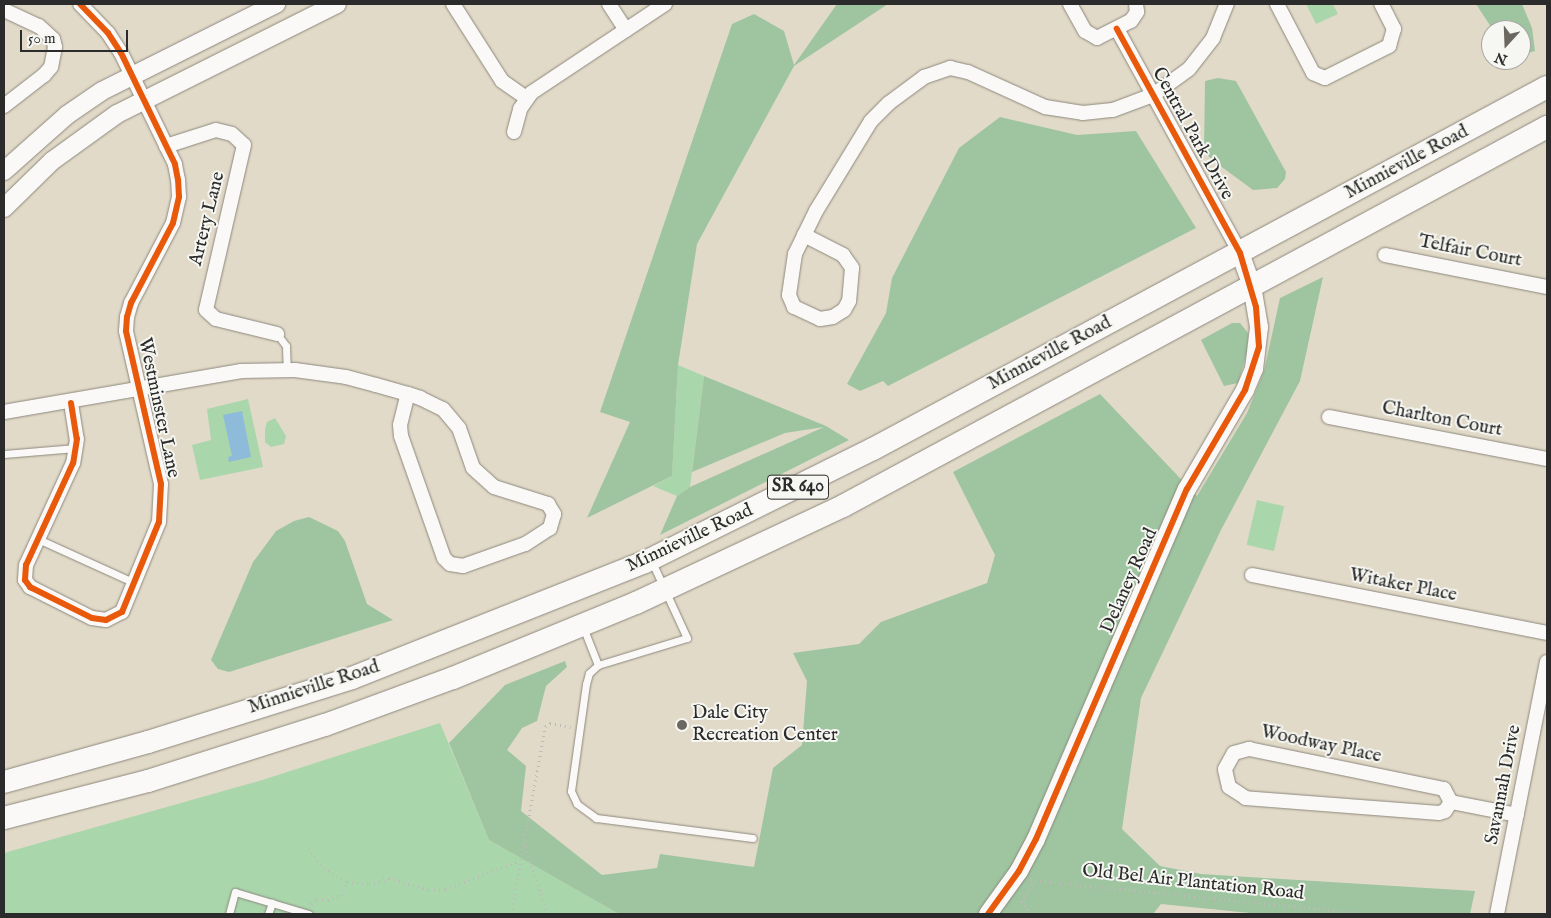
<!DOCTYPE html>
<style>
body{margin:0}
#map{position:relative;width:1551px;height:918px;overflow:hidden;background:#e2dac8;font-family:"IM FELL English",serif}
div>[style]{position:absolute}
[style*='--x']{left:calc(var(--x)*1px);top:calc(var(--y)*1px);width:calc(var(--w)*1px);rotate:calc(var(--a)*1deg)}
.green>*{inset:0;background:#aad6ac;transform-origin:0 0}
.forest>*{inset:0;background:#9ec5a0}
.water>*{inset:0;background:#8fbbda}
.path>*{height:2.5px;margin-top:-1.25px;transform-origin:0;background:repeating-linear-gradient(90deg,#bcbbb7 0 1px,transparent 0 5px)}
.roads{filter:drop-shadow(0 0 1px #8c887f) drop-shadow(0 0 1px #8c887f)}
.service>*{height:7px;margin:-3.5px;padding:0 3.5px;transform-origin:3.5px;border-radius:3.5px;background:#fbf9f7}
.minor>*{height:14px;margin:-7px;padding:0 7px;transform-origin:7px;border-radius:7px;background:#fbf9f7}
.tertiary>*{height:18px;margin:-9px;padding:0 9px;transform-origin:9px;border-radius:9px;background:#fbf9f7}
.primary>*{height:22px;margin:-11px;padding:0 11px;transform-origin:11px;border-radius:11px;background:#fbf9f7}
.cycleway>*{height:6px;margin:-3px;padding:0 3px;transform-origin:3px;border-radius:3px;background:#e8590c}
.dots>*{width:14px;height:14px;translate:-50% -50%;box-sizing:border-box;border:2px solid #f6f6f2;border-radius:50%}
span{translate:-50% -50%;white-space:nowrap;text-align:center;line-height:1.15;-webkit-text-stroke:4px #f6f6f2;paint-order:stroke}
.shield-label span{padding:1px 4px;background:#f6f6f2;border:1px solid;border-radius:4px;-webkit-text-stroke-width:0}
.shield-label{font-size:18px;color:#2b2b2b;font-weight:700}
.street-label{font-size:19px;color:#2b2b2b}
.poi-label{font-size:19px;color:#2b2b2b}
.left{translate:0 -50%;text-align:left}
.frame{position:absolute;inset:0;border:5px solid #2b2b2b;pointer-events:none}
.north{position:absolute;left:1481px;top:20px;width:50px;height:50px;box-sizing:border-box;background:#f6f6f2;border:1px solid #a5a5a2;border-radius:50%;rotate:200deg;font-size:14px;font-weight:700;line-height:20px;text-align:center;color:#2b2b2b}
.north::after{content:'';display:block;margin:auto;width:18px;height:22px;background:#6b6862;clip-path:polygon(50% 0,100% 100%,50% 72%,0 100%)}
.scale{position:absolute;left:20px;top:30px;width:108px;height:22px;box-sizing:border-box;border:2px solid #2b2b2b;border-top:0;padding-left:6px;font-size:15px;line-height:18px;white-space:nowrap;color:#2b2b2b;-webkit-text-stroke:4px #f6f6f2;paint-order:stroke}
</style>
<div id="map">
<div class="green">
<div style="clip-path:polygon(1306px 4px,1333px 4px,1338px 14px,1316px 24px)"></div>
<div style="clip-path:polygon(678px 365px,704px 376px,690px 487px,677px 496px,653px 486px,672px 476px)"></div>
<div style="clip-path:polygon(248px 399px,263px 467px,200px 480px,192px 445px,211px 440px,207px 409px)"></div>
<div style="clip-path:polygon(275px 418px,286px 436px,284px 444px,271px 447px,265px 442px,265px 429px,267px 422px)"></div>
<div style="left:1257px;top:500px;width:28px;height:46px;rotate:13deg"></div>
<div style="clip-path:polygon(440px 723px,489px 840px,619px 914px,4px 914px,4px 853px,259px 781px)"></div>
</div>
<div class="forest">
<div style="clip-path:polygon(837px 4px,888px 4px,794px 66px,697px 244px,678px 365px,672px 476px,587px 518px,630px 422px,600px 412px,732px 24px,754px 14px,784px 31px,794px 65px)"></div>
<div style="clip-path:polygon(1476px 4px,1522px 4px,1532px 28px,1535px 51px,1521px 55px,1521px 30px,1493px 30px)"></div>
<div style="clip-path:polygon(1218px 78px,1236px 81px,1286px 172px,1285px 179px,1277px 188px,1253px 190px,1211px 159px,1204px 151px,1205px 81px)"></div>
<div style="clip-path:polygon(1000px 117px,1077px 135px,1136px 131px,1196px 228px,888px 386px,883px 381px,860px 391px,847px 384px,886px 313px,892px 278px,959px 148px)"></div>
<div style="clip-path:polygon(1323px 277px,1300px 381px,1221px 530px,1141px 698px,1122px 829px,1160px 866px,1201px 874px,1475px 891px,1470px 914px,1260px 914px,1161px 904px,1153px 914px,619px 914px,489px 840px,449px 743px,505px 685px,565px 661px,567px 667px,546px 686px,537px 721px,522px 728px,507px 750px,526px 766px,521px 811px,602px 875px,657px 868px,660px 854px,754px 867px,773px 768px,802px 745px,807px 681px,793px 653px,859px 644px,881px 622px,987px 583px,995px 555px,953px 472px,1100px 394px,1197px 496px,1247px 413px,1264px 371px,1280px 298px)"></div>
<div style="clip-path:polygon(1232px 323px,1240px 323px,1248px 333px,1247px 353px,1238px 383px,1224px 386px,1201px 340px)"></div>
<div style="clip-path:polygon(704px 376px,826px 426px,849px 440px,660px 535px,677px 496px,690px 487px,824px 427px,785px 433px,692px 472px)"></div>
<div style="clip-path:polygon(309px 517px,338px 531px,345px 541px,367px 604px,393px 620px,229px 672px,218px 669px,211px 660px,253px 562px,276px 531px,294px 521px)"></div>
</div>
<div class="water">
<div style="clip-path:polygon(242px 411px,251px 457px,229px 462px,228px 457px,232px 456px,223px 415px)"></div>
</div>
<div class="path">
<div style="--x:524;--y:842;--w:76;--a:71.6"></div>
<div style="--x:309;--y:848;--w:25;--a:53"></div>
<div style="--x:324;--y:868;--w:27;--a:31"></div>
<div style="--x:347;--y:882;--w:22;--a:5"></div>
<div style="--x:369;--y:884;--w:21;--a:-17"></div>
<div style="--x:389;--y:878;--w:42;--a:16.7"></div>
<div style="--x:429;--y:890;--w:16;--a:-4"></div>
<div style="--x:445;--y:889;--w:79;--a:-20.7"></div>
<div style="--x:1030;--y:880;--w:341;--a:5.7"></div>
<div style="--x:311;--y:904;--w:8;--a:-45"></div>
<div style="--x:317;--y:898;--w:11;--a:10"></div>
<div style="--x:328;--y:900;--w:14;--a:-21"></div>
<div style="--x:341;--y:895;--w:14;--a:-65"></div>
<div style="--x:511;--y:914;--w:191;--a:-79.7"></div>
<div style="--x:545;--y:726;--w:6;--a:-31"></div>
<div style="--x:550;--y:723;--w:21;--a:11"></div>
<div style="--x:1031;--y:914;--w:16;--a:-130"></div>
<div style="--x:1021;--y:902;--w:25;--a:-58"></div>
</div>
<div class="roads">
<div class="service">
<div style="--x:277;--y:334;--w:15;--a:53"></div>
<div style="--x:286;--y:346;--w:24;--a:88"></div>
<div style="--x:4;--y:454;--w:72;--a:-4.8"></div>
<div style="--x:38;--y:539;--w:107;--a:24.4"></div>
<div style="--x:583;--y:627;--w:41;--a:68.5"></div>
<div style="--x:598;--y:665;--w:93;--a:-16.9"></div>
<div style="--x:687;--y:638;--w:84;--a:-114.7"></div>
<div style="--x:598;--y:665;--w:12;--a:138"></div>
<div style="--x:589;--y:673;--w:11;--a:105"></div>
<div style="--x:586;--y:684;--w:108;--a:98"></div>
<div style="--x:571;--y:791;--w:14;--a:65"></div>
<div style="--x:577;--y:804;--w:24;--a:36"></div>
<div style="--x:596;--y:818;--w:158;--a:7.3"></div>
<div style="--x:229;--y:914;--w:23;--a:-75"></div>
<div style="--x:235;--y:892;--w:77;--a:16.6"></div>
<div style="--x:268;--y:914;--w:12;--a:-70"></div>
</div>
<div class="minor">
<div style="--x:453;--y:4;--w:91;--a:57.5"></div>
<div style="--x:502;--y:81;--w:29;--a:35"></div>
<div style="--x:609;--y:4;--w:31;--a:57"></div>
<div style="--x:1070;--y:4;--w:31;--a:61"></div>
<div style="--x:1085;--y:31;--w:14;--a:30"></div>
<div style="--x:1097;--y:38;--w:38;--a:-27"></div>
<div style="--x:1131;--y:21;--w:11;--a:-56"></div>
<div style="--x:1137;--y:12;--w:8;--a:-97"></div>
<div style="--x:1277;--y:4;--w:78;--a:62.4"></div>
<div style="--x:1313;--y:73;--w:13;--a:23"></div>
<div style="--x:1325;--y:78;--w:72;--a:-26.6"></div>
<div style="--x:1389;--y:46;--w:18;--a:-74"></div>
<div style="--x:1394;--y:29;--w:28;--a:-117"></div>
<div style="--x:4;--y:10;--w:38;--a:25"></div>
<div style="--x:39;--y:26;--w:19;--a:43"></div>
<div style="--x:53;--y:39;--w:8;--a:76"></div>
<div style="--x:55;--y:47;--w:20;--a:101"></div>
<div style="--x:51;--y:67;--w:11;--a:131"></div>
<div style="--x:44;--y:75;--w:51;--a:142.2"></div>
<div style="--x:1117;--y:29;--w:256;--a:61.2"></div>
<div style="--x:514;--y:132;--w:24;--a:-75"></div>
<div style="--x:520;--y:109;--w:19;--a:-55"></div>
<div style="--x:531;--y:93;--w:161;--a:-33.6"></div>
<div style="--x:166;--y:146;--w:52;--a:-17.7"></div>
<div style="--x:216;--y:130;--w:16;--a:14"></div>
<div style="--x:232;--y:134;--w:16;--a:43"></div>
<div style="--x:244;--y:145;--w:169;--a:103"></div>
<div style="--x:206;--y:310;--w:13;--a:42"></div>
<div style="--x:216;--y:319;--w:63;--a:13.8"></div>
<div style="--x:804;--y:235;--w:44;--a:27.1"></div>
<div style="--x:843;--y:255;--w:16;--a:55"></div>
<div style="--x:852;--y:268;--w:33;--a:95"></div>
<div style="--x:849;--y:301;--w:10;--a:119"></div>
<div style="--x:844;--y:310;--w:13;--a:148"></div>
<div style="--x:833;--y:317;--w:13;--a:171"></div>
<div style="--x:820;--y:319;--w:29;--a:-155"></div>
<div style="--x:794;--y:307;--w:13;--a:-113"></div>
<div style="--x:789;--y:295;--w:41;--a:-81.7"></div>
<div style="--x:795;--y:254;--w:48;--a:-64"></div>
<div style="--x:816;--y:211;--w:105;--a:-58.6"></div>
<div style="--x:871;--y:121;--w:25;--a:-45"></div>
<div style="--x:889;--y:103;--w:44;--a:-36.6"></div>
<div style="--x:924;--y:77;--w:28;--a:-19"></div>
<div style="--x:950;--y:68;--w:18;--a:13"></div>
<div style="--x:968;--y:72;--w:85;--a:24.4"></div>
<div style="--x:1045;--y:107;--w:38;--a:9"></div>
<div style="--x:1083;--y:113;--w:30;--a:-6"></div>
<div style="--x:1113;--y:110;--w:43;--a:-20.6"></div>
<div style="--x:1153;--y:95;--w:44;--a:-35.8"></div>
<div style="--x:1189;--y:69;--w:39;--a:-52"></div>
<div style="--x:1213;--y:38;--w:37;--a:-68"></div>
<div style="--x:1385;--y:255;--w:165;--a:11.2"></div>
<div style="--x:71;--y:403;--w:36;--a:81"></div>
<div style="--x:77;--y:439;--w:24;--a:99"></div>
<div style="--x:73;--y:463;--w:112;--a:114.7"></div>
<div style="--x:26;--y:565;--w:15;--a:94"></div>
<div style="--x:25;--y:580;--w:9;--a:54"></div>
<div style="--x:30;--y:587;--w:69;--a:26.6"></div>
<div style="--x:92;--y:618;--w:14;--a:8"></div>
<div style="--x:106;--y:620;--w:18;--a:-27"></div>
<div style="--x:122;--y:612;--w:97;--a:-67.7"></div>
<div style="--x:159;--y:522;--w:38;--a:-87"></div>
<div style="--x:161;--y:484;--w:157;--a:-102.9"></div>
<div style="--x:126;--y:331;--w:14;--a:-86"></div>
<div style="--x:127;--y:317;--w:15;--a:-74"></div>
<div style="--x:131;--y:303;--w:90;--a:-62.3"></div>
<div style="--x:173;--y:223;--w:27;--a:-77"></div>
<div style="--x:179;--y:197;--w:17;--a:-93"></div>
<div style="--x:178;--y:180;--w:16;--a:-101"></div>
<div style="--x:175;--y:164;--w:123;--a:-115.9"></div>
<div style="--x:121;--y:53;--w:24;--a:-123"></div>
<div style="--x:108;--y:33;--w:40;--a:-134"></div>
<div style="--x:4;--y:412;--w:241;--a:-9.8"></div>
<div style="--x:241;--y:371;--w:54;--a:-1.1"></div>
<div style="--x:295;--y:370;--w:51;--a:7.8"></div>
<div style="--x:346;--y:377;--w:31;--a:15"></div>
<div style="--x:376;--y:385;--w:33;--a:16"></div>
<div style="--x:408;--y:394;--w:13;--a:18"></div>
<div style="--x:420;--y:398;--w:25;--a:26"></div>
<div style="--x:443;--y:409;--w:25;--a:50"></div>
<div style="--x:459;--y:428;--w:42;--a:70.7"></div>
<div style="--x:473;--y:468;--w:28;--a:42"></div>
<div style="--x:494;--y:487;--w:57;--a:17.5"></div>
<div style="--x:548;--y:504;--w:12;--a:59"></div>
<div style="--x:554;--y:514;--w:15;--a:106"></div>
<div style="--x:550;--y:528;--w:30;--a:147"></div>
<div style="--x:525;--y:544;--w:66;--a:160.5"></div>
<div style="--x:463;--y:566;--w:13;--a:-171"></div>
<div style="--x:450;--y:564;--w:8;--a:-135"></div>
<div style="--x:444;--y:558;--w:129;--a:-109.4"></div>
<div style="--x:401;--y:436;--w:11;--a:-95"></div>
<div style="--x:400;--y:425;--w:32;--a:-76"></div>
<div style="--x:1329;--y:417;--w:222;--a:10.9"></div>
<div style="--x:1252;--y:575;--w:301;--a:11.1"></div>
<div style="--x:1249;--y:749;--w:199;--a:11.6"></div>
<div style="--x:1444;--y:789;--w:15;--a:62"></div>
<div style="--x:1451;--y:802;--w:11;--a:124"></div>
<div style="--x:1445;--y:811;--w:6;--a:162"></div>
<div style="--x:1439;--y:813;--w:194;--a:-175.6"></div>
<div style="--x:1246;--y:798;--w:20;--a:-147"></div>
<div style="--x:1229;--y:787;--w:18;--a:-103"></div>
<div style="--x:1225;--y:769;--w:18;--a:-61"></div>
<div style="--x:1234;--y:753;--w:16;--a:-15"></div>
<div style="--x:1451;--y:802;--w:67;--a:11.1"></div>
<div style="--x:1497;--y:914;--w:257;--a:-78.8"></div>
</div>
<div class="tertiary">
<div style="--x:4;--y:171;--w:84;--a:-41.6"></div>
<div style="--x:67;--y:115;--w:42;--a:-34.4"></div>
<div style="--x:102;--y:91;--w:195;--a:-26.6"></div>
<div style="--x:4;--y:208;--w:67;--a:-44.4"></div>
<div style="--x:52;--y:161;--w:80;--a:-35.9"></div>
<div style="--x:117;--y:114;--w:246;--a:-26.6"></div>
<div style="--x:988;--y:914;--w:53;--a:-54.2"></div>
<div style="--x:1019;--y:871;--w:36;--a:-62"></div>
<div style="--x:1036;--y:839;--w:381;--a:-66.7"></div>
<div style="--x:1187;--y:489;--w:115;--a:-59.6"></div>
<div style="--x:1245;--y:390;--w:23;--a:-67"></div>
<div style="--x:1254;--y:369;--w:42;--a:-83.2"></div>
<div style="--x:1259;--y:327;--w:42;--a:-99.7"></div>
<div style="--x:1252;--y:286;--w:35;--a:-110"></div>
</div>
<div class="primary">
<div style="--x:4;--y:782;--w:149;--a:-15.5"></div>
<div style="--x:148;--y:742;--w:214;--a:-17.4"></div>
<div style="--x:352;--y:678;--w:315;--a:-21.6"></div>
<div style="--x:645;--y:562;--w:254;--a:-26.4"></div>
<div style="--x:873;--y:449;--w:765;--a:-28.24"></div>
<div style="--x:4;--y:818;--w:149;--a:-14.4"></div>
<div style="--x:148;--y:781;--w:186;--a:-17.6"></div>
<div style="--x:325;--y:725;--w:136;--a:-20.2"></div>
<div style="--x:453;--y:678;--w:198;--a:-22.3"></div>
<div style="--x:636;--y:603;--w:229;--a:-25.1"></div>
<div style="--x:843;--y:506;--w:800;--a:-28.3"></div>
</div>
</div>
<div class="cycleway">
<div style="--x:71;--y:403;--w:36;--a:81"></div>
<div style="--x:77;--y:439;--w:24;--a:99"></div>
<div style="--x:73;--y:463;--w:112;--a:114.7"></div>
<div style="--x:26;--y:565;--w:15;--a:94"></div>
<div style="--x:25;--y:580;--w:9;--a:54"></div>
<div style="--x:30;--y:587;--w:69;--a:26.6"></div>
<div style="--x:92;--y:618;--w:14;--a:8"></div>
<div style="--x:106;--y:620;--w:18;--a:-27"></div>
<div style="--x:122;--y:612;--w:97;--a:-67.7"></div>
<div style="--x:159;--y:522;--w:38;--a:-87"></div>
<div style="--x:161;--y:484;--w:157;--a:-102.9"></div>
<div style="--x:126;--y:331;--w:14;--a:-86"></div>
<div style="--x:127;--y:317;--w:15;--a:-74"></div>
<div style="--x:131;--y:303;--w:90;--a:-62.3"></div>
<div style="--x:173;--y:223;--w:27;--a:-77"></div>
<div style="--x:179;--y:197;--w:17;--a:-93"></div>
<div style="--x:178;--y:180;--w:16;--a:-101"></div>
<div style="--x:175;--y:164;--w:123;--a:-115.9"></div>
<div style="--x:121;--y:53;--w:24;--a:-123"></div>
<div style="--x:108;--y:33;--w:40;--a:-134"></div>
<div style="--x:988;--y:914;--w:53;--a:-54.2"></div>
<div style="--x:1019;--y:871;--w:36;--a:-62"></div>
<div style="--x:1036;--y:839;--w:381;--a:-66.7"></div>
<div style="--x:1187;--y:489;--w:115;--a:-59.6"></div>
<div style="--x:1245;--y:390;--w:45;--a:-72"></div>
<div style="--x:1259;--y:347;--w:40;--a:-94.3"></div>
<div style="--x:1256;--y:307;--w:56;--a:-106.5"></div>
<div style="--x:1240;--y:253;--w:256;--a:-118.8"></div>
</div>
<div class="dots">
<div style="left:682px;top:725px;background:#6b6862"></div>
</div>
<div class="shield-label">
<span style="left:798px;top:487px">SR 640</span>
</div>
<div class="street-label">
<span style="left:1192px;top:134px;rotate:61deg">Central Park Drive</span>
<span style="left:1407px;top:163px;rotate:-28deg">Minnieville Road</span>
<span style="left:208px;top:219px;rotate:-76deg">Artery Lane</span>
<span style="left:1470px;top:252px;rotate:11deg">Telfair Court</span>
<span style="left:1050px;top:354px;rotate:-28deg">Minnieville Road</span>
<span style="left:158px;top:408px;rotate:78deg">Westminster Lane</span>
<span style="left:1442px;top:420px;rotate:11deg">Charlton Court</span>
<span style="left:690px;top:539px;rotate:-25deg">Minnieville Road</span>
<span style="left:1130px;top:581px;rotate:-66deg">Delaney Road</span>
<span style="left:1403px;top:586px;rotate:11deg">Witaker Place</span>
<span style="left:314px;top:688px;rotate:-18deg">Minnieville Road</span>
<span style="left:1321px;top:745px;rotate:12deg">Woodway Place</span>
<span style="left:1504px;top:785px;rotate:-79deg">Savannah Drive</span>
<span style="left:1193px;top:883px;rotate:6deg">Old Bel Air Plantation Road</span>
</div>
<div class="poi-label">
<span class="left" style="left:692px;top:725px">Dale City<br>Recreation Center</span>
</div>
<div class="frame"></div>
<div class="north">N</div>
<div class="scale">50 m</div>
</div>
